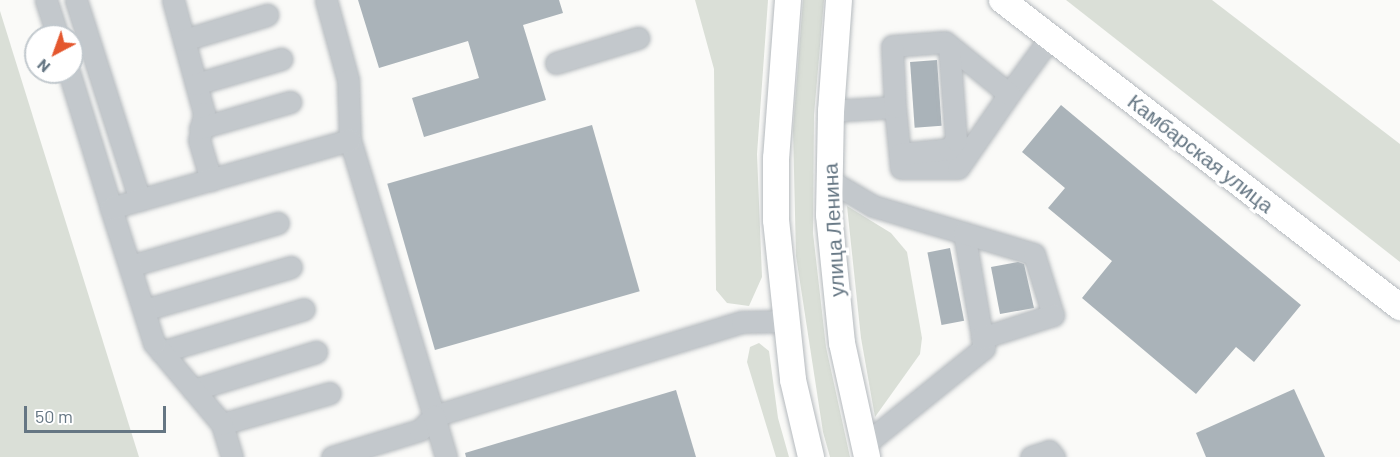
<!DOCTYPE html>
<meta charset="utf-8">
<style>
body{margin:0}
#map{position:relative;width:1400px;height:457px;overflow:hidden;background:#fafaf8;font-family:Barlow,sans-serif}
div>[style]{position:absolute}
[style*='--x']{left:calc(var(--x)*1px);top:calc(var(--y)*1px);width:calc(var(--w)*1px);rotate:calc(var(--a)*1deg)}
.green>*{inset:0;background:#dadfd7}
.building>*{inset:0;background:#aab3b9;transform-origin:0 0}
.roads{filter:drop-shadow(0 0 2px #b5babe) drop-shadow(0 0 2px #b5babe)}
.minor>*{height:21px;margin:-10.5px;padding:0 10.5px;transform-origin:10.5px;border-radius:10.5px;background:#c3c8cc}
.major>*{height:26px;margin:-13px;padding:0 13px;transform-origin:13px;border-radius:13px;background:#fff}
span{translate:-50% -50%;white-space:nowrap;text-align:center;line-height:1.15;-webkit-text-stroke:6px #fff;paint-order:stroke}
.street-label{font-size:21px;color:#657683}
.north{position:absolute;left:24px;top:24px;width:60px;height:60px;box-sizing:border-box;background:#fff;border:2px solid #c1c8cd;border-radius:50%;rotate:221deg;font-size:16px;font-weight:700;line-height:24px;text-align:center;color:#657683}
.north::after{content:'';display:block;margin:auto;width:21px;height:27px;background:#e4572e;clip-path:polygon(50% 0,100% 100%,50% 72%,0 100%)}
.scale{position:absolute;left:24px;top:406px;width:142px;height:27px;box-sizing:border-box;border:3px solid #657683;border-top:0;padding-left:8px;font-size:18px;line-height:21px;white-space:nowrap;color:#657683;-webkit-text-stroke:4px #fff;paint-order:stroke}
</style>
<div id="map">
<div class="green">
<div style="clip-path:polygon(695px 0,768px 0,757px 154px,762px 277px,749px 306px,727px 303px,716px 290px,714px 69px)"></div>
<div style="clip-path:polygon(803px 0,824px 0,814px 115px,813px 233px,826px 347px,850px 457px,830px 457px,823px 432px,796px 256px,793px 129px)"></div>
<div style="clip-path:polygon(1066px 0,1212px 0,1400px 144px,1400px 262px)"></div>
<div style="clip-path:polygon(0 11px,139px 457px,0 457px)"></div>
<div style="clip-path:polygon(847px 206px,891px 233px,907px 252px,922px 338px,920px 354px,875px 417px,861px 338px)"></div>
<div style="clip-path:polygon(759px 343px,769px 351px,778px 418px,789px 457px,776px 457px,747px 362px,750px 347px)"></div>
</div>
<div class="building">
<div style="clip-path:polygon(358px 0,559px 0,563px 13px,523px 25px,546px 100px,424px 137px,412px 98px,479px 78px,468px 41px,379px 68px)"></div>
<div style="left:937px;top:60px;width:66px;height:27px;rotate:86deg"></div>
<div style="clip-path:polygon(1061px 105px,1301px 305px,1254px 362px,1236px 347px,1196px 394px,1082px 298px,1112px 261px,1048px 208px,1065px 188px,1022px 152px)"></div>
<div style="left:592px;top:125px;width:173px;height:213px;rotate:74deg"></div>
<div style="left:950px;top:248px;width:74px;height:23px;rotate:79deg"></div>
<div style="clip-path:polygon(1018px 262px,1024px 264px,1034px 308px,1000px 314px,991px 267px)"></div>
<div style="clip-path:polygon(1294px 389px,1325px 457px,1206px 457px,1196px 433px)"></div>
<div style="clip-path:polygon(676px 390px,696px 457px,466px 457px,465px 453px)"></div>
</div>
<div class="roads">
<div class="minor">
<div style="--x:46;--y:0;--w:38;--a:72"></div>
<div style="--x:76;--y:0;--w:210;--a:72.3"></div>
<div style="--x:173;--y:0;--w:117;--a:74.7"></div>
<div style="--x:204;--y:113;--w:27;--a:100"></div>
<div style="--x:199;--y:140;--w:42;--a:73.3"></div>
<div style="--x:326;--y:0;--w:83;--a:74.6"></div>
<div style="--x:348;--y:80;--w:60;--a:88.1"></div>
<div style="--x:350;--y:140;--w:288;--a:73.1"></div>
<div style="--x:434;--y:416;--w:322;--a:-17"></div>
<div style="--x:742;--y:322;--w:43;--a:-1.3"></div>
<div style="--x:184;--y:40;--w:87;--a:-16.8"></div>
<div style="--x:556;--y:63;--w:86;--a:-17"></div>
<div style="--x:69;--y:72;--w:142;--a:72.8"></div>
<div style="--x:196;--y:84;--w:89;--a:-16.4"></div>
<div style="--x:1009;--y:94;--w:69;--a:-53.8"></div>
<div style="--x:831;--y:111;--w:64;--a:-3.6"></div>
<div style="--x:895;--y:107;--w:61;--a:84.4"></div>
<div style="--x:901;--y:168;--w:57;--a:0"></div>
<div style="--x:958;--y:168;--w:90;--a:-55.4"></div>
<div style="--x:1009;--y:94;--w:82;--a:-140.9"></div>
<div style="--x:945;--y:42;--w:53;--a:175.7"></div>
<div style="--x:892;--y:46;--w:61;--a:87.2"></div>
<div style="--x:200;--y:128;--w:94;--a:-16.1"></div>
<div style="--x:900;--y:154;--w:49;--a:-5.8"></div>
<div style="--x:949;--y:149;--w:11;--a:-52"></div>
<div style="--x:956;--y:140;--w:94;--a:-94.3"></div>
<div style="--x:829;--y:180;--w:51;--a:30.6"></div>
<div style="--x:873;--y:206;--w:95;--a:16.5"></div>
<div style="--x:964;--y:233;--w:117;--a:80.1"></div>
<div style="--x:984;--y:348;--w:154;--a:141.1"></div>
<div style="--x:964;--y:233;--w:73;--a:16.7"></div>
<div style="--x:1034;--y:254;--w:64;--a:72.7"></div>
<div style="--x:1053;--y:315;--w:75;--a:162.1"></div>
<div style="--x:130;--y:266;--w:154;--a:-16.2"></div>
<div style="--x:144;--y:310;--w:153;--a:-16.3"></div>
<div style="--x:161;--y:352;--w:149;--a:-16.7"></div>
<div style="--x:193;--y:390;--w:129;--a:-17.2"></div>
<div style="--x:222;--y:424;--w:112;--a:-16"></div>
<div style="--x:232;--y:457;--w:34;--a:-107"></div>
<div style="--x:222;--y:424;--w:106;--a:-130"></div>
<div style="--x:154;--y:343;--w:142;--a:-107.7"></div>
<div style="--x:111;--y:208;--w:248;--a:-15.9"></div>
<div style="--x:332;--y:457;--w:92;--a:-17.1"></div>
<div style="--x:420;--y:430;--w:20;--a:-45"></div>
<div style="--x:434;--y:416;--w:43;--a:73.7"></div>
<div style="--x:1031;--y:457;--w:19;--a:-18"></div>
<div style="--x:1049;--y:451;--w:8;--a:50"></div>
</div>
<div class="major">
<div style="--x:788;--y:0;--w:158;--a:94.3"></div>
<div style="--x:776;--y:158;--w:62;--a:90"></div>
<div style="--x:776;--y:220;--w:161;--a:83.9"></div>
<div style="--x:793;--y:380;--w:79;--a:76.8"></div>
<div style="--x:839;--y:0;--w:111;--a:94.1"></div>
<div style="--x:831;--y:111;--w:104;--a:91.1"></div>
<div style="--x:829;--y:215;--w:129;--a:84.2"></div>
<div style="--x:842;--y:343;--w:117;--a:77.6"></div>
<div style="--x:1002;--y:0;--w:503;--a:37.65"></div>
</div>
</div>
<div class="street-label">
<span style="left:1201px;top:153px;rotate:38deg">Камбарская улица</span>
<span style="left:833px;top:230px;rotate:-93deg">улица Ленина</span>
</div>
<div class="north">N</div>
<div class="scale">50 m</div>
</div>
